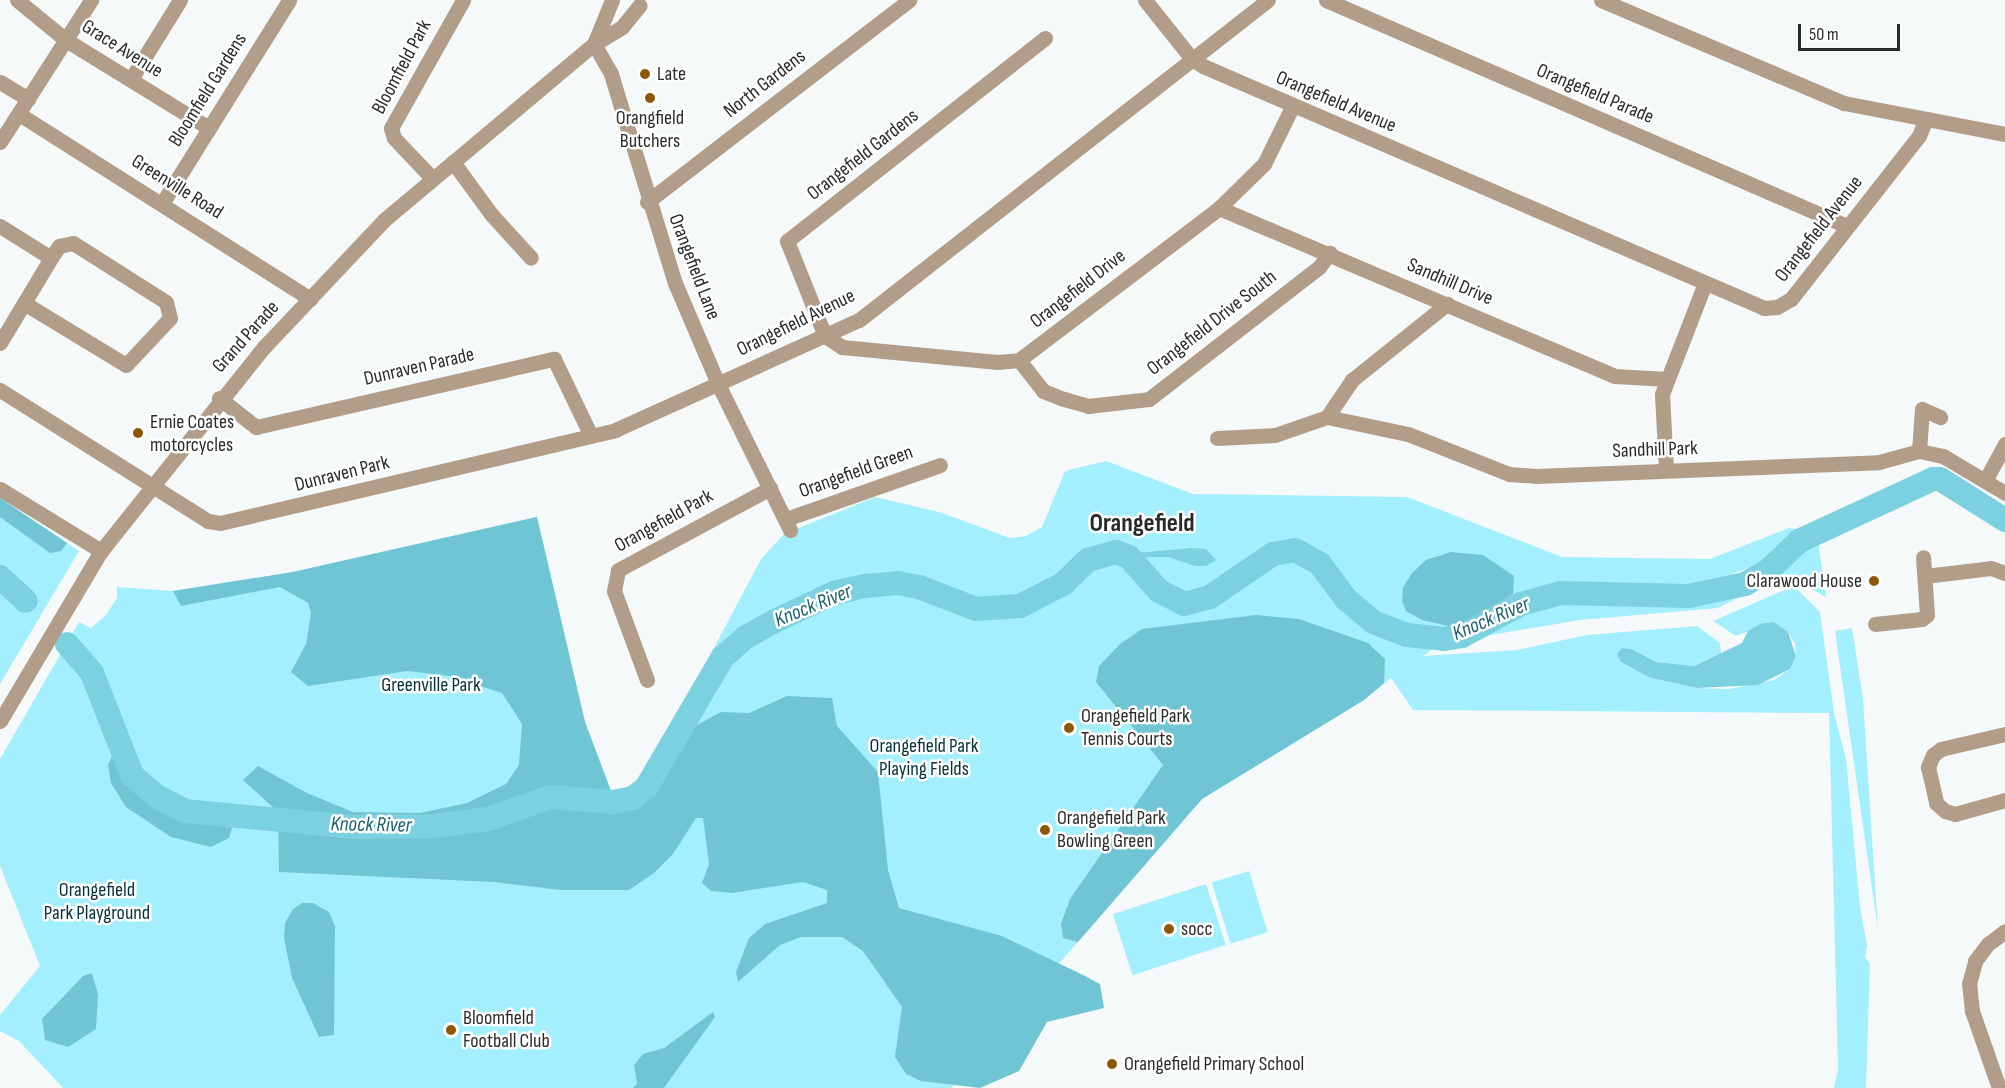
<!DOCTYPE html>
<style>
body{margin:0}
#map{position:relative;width:2005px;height:1088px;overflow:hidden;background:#f5f9fa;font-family:"Sofia Sans Condensed",sans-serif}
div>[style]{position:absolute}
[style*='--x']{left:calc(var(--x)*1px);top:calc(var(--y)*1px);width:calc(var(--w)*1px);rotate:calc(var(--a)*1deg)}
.green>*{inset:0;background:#a4effe;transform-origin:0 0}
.forest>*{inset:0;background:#70c5d5}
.water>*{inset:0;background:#7cd1e1}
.river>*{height:24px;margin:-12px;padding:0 12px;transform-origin:12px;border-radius:12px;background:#7cd1e1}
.minor>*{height:15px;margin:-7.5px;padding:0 7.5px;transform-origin:7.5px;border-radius:7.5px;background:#b29e88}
.dots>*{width:16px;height:16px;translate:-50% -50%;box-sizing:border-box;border:3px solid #fff;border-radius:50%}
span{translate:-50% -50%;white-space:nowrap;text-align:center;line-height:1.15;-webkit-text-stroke:5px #fff;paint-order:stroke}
.street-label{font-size:20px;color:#292b2b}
.poi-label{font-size:20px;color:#292b2b}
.left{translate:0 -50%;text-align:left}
.right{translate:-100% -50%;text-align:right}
.park-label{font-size:20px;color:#042f36}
.water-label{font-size:21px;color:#1c616d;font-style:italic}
.district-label{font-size:26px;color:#292b2b;font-weight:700}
.scale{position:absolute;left:1798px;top:24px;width:102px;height:27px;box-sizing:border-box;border:3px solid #292b2b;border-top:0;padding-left:8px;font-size:18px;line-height:21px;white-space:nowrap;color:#292b2b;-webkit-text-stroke:4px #fff;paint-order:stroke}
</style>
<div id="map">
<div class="green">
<div style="clip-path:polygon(1106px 461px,1193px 494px,1407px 497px,1562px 557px,1710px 559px,1789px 528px,1810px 531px,1768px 561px,1701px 585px,1541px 590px,1496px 605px,1423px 656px,1517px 650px,1587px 635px,1697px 626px,1720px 643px,1721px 653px,1693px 666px,1656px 662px,1651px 678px,1697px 688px,1729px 689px,1774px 680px,1790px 669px,1796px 656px,1795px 643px,1788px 632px,1774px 622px,1736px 636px,1713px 621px,1794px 586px,1820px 612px,1834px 713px,1846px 759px,1860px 907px,1867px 945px,1865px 958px,1870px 963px,1866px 1088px,1834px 1088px,1838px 1069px,1829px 713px,1413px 710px,1391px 678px,1364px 700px,1202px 799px,951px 1088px,63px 1088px,19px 1041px,0 1031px,0 1015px,40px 966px,0 866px,0 759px,79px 622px,91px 628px,105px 616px,117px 598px,117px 587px,173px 591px,293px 572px,537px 517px,585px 722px,612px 793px,629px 793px,645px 778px,761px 559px,784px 534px,875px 497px,939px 512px,1010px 538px,1026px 536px,1042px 527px,1065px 471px)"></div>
<div style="clip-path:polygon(0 498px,79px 551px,0 684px)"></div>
<div style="clip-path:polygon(1817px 533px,1826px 597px,1784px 574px,1718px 608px,1580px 620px,1473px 638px,1505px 617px,1553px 601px,1607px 596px,1666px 600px,1726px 595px,1772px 573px)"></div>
<div style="clip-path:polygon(1852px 628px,1863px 699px,1878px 930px,1835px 631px)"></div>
<div style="left:1249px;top:871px;width:64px;height:39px;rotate:73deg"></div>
<div style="left:1206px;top:884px;width:64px;height:98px;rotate:72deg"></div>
</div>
<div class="forest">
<div style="clip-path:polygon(0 498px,67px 543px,61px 551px,50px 553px,0 517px)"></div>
<div style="clip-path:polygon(537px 517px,585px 722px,612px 794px,629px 793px,695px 726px,721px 712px,749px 713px,787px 696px,832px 698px,837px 726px,878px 772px,888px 870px,899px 908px,1002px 936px,1083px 975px,1100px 984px,1104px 1008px,1047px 1022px,1019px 1071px,980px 1088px,921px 1081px,906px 1074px,895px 1057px,902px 1007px,863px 951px,842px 937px,801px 937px,780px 945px,738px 982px,736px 972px,749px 938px,765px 924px,827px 903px,827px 890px,803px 882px,732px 893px,711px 891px,702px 883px,709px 864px,703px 818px,696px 818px,673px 854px,654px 873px,629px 890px,561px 890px,494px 882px,279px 872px,278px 812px,243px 780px,258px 766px,307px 793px,353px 812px,420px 813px,467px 803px,506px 784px,519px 765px,522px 724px,502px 693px,449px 676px,407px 671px,308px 686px,291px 672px,306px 644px,311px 613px,308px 603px,280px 587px,181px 606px,173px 591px,293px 572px)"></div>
<div style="clip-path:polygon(1451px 552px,1483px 555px,1514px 576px,1513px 594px,1461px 629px,1422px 620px,1406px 611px,1402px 601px,1403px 587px,1412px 573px,1426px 560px)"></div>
<div style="clip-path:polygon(1256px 615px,1299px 619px,1368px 643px,1385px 659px,1384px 683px,1364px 700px,1202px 799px,1078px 942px,1063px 938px,1061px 924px,1070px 899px,1163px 765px,1096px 682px,1099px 666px,1120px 644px,1142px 629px)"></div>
<div style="clip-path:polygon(117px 745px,132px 775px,156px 796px,185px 811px,235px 818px,229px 838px,211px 847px,171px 837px,126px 807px,111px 783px,108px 765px)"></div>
<div style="clip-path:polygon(302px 903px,313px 903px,329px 912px,335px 926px,334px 1035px,319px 1037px,292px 978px,284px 938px,285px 923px,293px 909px)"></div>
<div style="clip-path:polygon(92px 973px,98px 995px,96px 1029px,68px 1047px,45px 1040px,42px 1019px,83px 976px)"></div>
<div style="clip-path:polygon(713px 1012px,715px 1017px,664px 1088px,633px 1088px,637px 1084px,634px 1065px,643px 1054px,664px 1048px)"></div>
</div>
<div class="water">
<div style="clip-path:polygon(1192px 548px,1206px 549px,1216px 560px,1206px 566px,1195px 566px,1168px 557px,1142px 557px,1136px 553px)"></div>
<div style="clip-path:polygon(1774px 622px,1788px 632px,1796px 656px,1790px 669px,1758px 685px,1697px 688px,1651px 678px,1621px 662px,1617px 654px,1622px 648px,1631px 649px,1656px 662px,1694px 666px,1742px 643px,1748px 631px,1760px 624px)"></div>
</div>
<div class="river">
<div style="--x:0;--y:577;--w:35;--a:43"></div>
<div style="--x:67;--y:644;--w:38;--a:49"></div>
<div style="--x:92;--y:673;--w:110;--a:68.6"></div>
<div style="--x:132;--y:775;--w:32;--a:41"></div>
<div style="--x:156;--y:796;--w:33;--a:27"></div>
<div style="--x:185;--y:811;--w:169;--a:5.4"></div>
<div style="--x:353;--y:827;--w:80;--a:-0.7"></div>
<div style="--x:433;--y:826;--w:55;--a:-7.3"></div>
<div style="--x:488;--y:819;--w:66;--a:-19.5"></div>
<div style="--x:550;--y:797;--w:64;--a:4.5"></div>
<div style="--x:614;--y:802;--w:19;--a:-12"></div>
<div style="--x:633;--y:798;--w:16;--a:-38"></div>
<div style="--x:646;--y:788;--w:152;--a:-59.6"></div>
<div style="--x:723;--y:657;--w:30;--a:-41"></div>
<div style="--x:746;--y:637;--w:33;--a:-29"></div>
<div style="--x:775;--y:621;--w:65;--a:-25.4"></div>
<div style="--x:834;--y:593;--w:32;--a:-13"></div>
<div style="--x:865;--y:586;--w:33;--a:-5"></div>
<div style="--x:898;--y:583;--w:21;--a:11"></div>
<div style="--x:919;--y:587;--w:61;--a:21.1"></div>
<div style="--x:976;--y:609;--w:44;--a:-3.9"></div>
<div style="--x:1020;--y:606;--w:48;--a:-27.1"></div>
<div style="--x:1063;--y:584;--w:35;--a:-44"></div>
<div style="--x:1088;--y:560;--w:29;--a:-16"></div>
<div style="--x:1116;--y:552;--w:14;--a:21"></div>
<div style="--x:1129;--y:557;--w:45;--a:48.6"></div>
<div style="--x:1159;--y:591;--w:28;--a:27"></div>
<div style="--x:1184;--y:604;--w:27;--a:-15"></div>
<div style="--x:1210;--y:597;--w:76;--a:-34.3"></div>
<div style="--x:1273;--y:554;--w:22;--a:-10"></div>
<div style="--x:1295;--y:550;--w:29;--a:29"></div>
<div style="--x:1320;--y:564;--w:44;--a:53.4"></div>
<div style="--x:1346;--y:599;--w:35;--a:40"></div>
<div style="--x:1373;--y:622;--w:36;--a:21"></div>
<div style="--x:1407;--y:635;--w:37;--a:6"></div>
<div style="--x:1444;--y:639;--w:18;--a:-9"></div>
<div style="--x:1462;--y:636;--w:67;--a:-28.5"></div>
<div style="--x:1521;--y:604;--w:41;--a:-15.4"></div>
<div style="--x:1561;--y:593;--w:128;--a:1.3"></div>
<div style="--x:1689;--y:596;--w:57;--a:-12.1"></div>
<div style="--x:1745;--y:584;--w:28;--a:-30"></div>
<div style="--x:1769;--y:570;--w:42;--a:-44"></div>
<div style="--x:1799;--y:541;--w:148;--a:-24.8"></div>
<div style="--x:1933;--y:479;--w:7;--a:0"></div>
<div style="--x:1940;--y:479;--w:77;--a:32.2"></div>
</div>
<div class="minor">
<div style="--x:17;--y:0;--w:63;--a:39.2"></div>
<div style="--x:66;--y:40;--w:168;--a:31.6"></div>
<div style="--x:1145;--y:0;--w:75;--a:51.5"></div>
<div style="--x:1192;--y:59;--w:13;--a:32"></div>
<div style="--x:1203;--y:66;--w:611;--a:23.33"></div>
<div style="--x:1764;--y:308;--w:13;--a:-4"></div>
<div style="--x:1777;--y:307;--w:16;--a:-30"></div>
<div style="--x:1791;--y:299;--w:207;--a:-51.9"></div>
<div style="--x:1919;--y:136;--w:16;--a:-68"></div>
<div style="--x:1326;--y:0;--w:568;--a:23.45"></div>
<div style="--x:1601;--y:0;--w:264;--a:23"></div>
<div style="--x:1844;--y:103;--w:164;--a:10.9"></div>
<div style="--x:1045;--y:38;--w:328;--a:141.8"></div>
<div style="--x:787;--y:241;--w:102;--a:68.2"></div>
<div style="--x:825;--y:336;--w:20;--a:33"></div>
<div style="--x:842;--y:347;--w:156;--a:5.5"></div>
<div style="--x:997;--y:362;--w:22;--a:-5"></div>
<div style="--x:1019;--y:360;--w:251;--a:-37.2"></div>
<div style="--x:1219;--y:208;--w:63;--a:-44.4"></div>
<div style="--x:1264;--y:164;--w:64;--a:-63.8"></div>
<div style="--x:594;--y:44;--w:34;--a:60"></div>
<div style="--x:611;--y:74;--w:219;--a:73"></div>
<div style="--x:675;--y:283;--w:110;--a:66.9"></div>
<div style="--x:718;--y:384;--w:163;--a:63.7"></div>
<div style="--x:594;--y:44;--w:48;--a:-67.8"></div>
<div style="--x:131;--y:79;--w:93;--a:-58.2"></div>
<div style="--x:0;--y:82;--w:33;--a:31"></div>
<div style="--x:19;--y:114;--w:345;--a:32.4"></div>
<div style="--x:0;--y:142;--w:169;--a:-57.3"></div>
<div style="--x:453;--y:162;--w:64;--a:53.8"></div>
<div style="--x:491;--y:214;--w:59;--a:47.7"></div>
<div style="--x:432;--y:178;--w:55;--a:-133.5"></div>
<div style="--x:394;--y:138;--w:10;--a:-107"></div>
<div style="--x:391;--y:128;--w:147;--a:-60.6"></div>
<div style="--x:163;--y:202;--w:238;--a:-58"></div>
<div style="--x:647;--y:202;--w:331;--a:-37.6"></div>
<div style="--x:1219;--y:208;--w:430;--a:23"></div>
<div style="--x:1615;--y:376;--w:52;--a:3.3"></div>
<div style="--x:0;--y:226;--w:60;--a:32.1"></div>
<div style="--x:51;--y:258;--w:99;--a:121"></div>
<div style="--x:24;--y:303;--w:119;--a:31.3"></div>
<div style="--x:126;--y:365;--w:64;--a:-46.9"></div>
<div style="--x:170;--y:318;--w:16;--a:-104"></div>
<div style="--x:166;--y:302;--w:110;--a:-147.6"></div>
<div style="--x:73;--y:243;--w:14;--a:168"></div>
<div style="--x:59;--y:246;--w:14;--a:124"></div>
<div style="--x:1019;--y:360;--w:39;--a:52"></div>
<div style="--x:1043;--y:391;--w:22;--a:21"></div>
<div style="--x:1064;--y:399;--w:25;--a:16"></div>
<div style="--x:1088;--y:406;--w:61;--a:-6.5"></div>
<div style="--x:1149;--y:399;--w:215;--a:-37.8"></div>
<div style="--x:1319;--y:267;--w:18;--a:-52"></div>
<div style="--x:0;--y:390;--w:246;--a:32.2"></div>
<div style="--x:208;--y:521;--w:12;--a:9"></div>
<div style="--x:220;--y:523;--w:406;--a:-13.2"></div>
<div style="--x:615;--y:430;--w:268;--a:-24.3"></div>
<div style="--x:859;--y:320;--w:519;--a:-38.04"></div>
<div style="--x:219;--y:398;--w:47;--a:38.1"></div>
<div style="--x:256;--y:427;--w:306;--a:-12.9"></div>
<div style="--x:554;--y:359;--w:85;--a:64.3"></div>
<div style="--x:1327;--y:417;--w:45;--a:-56"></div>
<div style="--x:1352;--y:380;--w:122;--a:-38.7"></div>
<div style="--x:1217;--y:438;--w:58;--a:-3"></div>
<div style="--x:1275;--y:435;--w:55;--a:-19.1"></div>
<div style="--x:1327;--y:417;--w:83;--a:11.9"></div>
<div style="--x:1408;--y:434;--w:109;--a:21.6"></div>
<div style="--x:1509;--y:474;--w:27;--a:4"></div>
<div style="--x:1536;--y:476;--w:343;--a:-2.3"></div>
<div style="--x:1879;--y:462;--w:41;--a:-15.4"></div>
<div style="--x:1919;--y:451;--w:25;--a:12"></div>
<div style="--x:1943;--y:456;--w:72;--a:30.8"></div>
<div style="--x:1919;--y:451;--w:42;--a:-85.9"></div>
<div style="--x:1922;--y:409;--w:20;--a:24"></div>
<div style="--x:1666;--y:470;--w:76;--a:-93"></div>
<div style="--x:1662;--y:394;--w:119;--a:-68.8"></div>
<div style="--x:1985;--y:481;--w:42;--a:-61.6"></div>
<div style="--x:0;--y:489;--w:119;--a:31.5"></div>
<div style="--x:786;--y:519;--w:163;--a:-19.3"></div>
<div style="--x:1925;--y:576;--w:66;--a:-6.9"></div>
<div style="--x:1991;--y:568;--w:15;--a:20"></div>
<div style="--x:1875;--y:624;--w:47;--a:-6.1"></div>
<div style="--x:1922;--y:619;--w:6;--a:-39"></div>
<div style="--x:1927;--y:615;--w:58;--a:-93.9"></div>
<div style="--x:647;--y:680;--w:95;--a:-110.3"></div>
<div style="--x:614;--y:591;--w:21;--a:-79"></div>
<div style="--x:618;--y:570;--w:173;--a:-28.3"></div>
<div style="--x:0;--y:721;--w:198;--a:-59.3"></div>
<div style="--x:101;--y:551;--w:261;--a:-51.4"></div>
<div style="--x:264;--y:347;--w:175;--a:-46.6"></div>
<div style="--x:384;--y:220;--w:274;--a:-40"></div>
<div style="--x:594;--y:44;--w:33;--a:-31"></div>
<div style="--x:622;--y:27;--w:28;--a:-51"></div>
<div style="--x:2005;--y:734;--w:66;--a:166.8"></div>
<div style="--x:1941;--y:749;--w:10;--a:143"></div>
<div style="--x:1933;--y:755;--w:13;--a:113"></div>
<div style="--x:1928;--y:767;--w:37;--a:77"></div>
<div style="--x:1936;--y:803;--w:12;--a:42"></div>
<div style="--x:1945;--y:811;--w:10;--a:17"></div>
<div style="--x:1955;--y:814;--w:52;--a:-15.6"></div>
<div style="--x:1999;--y:1088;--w:82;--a:-109.3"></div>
<div style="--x:1972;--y:1011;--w:27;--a:-96"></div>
<div style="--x:1969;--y:984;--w:24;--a:-75"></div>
<div style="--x:1975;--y:961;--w:21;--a:-53"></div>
<div style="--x:1988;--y:944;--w:21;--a:-37"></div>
</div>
<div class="dots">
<div style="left:645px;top:74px;background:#8c5805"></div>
<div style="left:650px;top:98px;background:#8c5805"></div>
<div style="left:138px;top:433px;background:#8c5805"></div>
<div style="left:1874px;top:581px;background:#8c5805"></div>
<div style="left:1069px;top:728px;background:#8c5805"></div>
<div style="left:1045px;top:830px;background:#8c5805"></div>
<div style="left:1169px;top:929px;background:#8c5805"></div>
<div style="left:451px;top:1030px;background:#8c5805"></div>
<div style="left:1112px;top:1064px;background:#8c5805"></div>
</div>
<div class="street-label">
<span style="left:122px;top:49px;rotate:32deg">Grace Avenue</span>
<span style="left:402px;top:67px;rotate:-62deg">Bloomfield Park</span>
<span style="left:765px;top:84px;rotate:-38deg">North Gardens</span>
<span style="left:208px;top:90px;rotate:-58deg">Bloomfield Gardens</span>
<span style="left:1595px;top:94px;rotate:23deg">Orangefield Parade</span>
<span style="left:1336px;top:102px;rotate:23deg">Orangefield Avenue</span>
<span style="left:863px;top:155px;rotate:-38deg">Orangefield Gardens</span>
<span style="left:177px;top:187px;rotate:32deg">Greenville Road</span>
<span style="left:1819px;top:229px;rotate:-52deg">Orangefield Avenue</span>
<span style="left:694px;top:267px;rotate:69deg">Orangefield Lane</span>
<span style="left:1450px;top:282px;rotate:23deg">Sandhill Drive</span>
<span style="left:1078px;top:289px;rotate:-38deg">Orangefield Drive</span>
<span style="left:796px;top:323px;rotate:-26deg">Orangefield Avenue</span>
<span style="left:1212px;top:323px;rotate:-38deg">Orangefield Drive South</span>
<span style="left:246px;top:337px;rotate:-48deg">Grand Parade</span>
<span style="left:419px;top:367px;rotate:-13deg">Dunraven Parade</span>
<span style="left:1655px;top:450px;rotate:-2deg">Sandhill Park</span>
<span style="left:856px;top:472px;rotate:-20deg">Orangefield Green</span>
<span style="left:342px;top:474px;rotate:-14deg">Dunraven Park</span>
<span style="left:664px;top:521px;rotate:-29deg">Orangefield Park</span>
</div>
<div class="poi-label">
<span class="left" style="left:657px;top:74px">Late</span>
<span style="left:650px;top:130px">Orangfield<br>Butchers</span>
<span class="left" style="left:150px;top:434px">Ernie Coates<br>motorcycles</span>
<span class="right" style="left:1862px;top:581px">Clarawood House</span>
<span class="left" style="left:1081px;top:728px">Orangefield Park<br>Tennis Courts</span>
<span class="left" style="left:1057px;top:830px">Orangefield Park<br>Bowling Green</span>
<span class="left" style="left:1181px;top:929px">socc</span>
<span class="left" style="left:463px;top:1030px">Bloomfield<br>Football Club</span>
<span class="left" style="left:1124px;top:1064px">Orangefield Primary School</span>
</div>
<div class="park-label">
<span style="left:431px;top:685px">Greenville Park</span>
<span style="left:924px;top:758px">Orangefield Park<br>Playing Fields</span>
<span style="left:97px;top:902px">Orangefield<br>Park Playground</span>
</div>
<div class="water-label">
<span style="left:813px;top:606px;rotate:-22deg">Knock River</span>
<span style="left:1491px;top:619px;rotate:-23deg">Knock River</span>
<span style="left:371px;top:825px;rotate:1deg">Knock River</span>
</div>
<div class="district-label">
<span style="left:1142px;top:524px">Orangefield</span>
</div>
<div class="scale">50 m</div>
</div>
